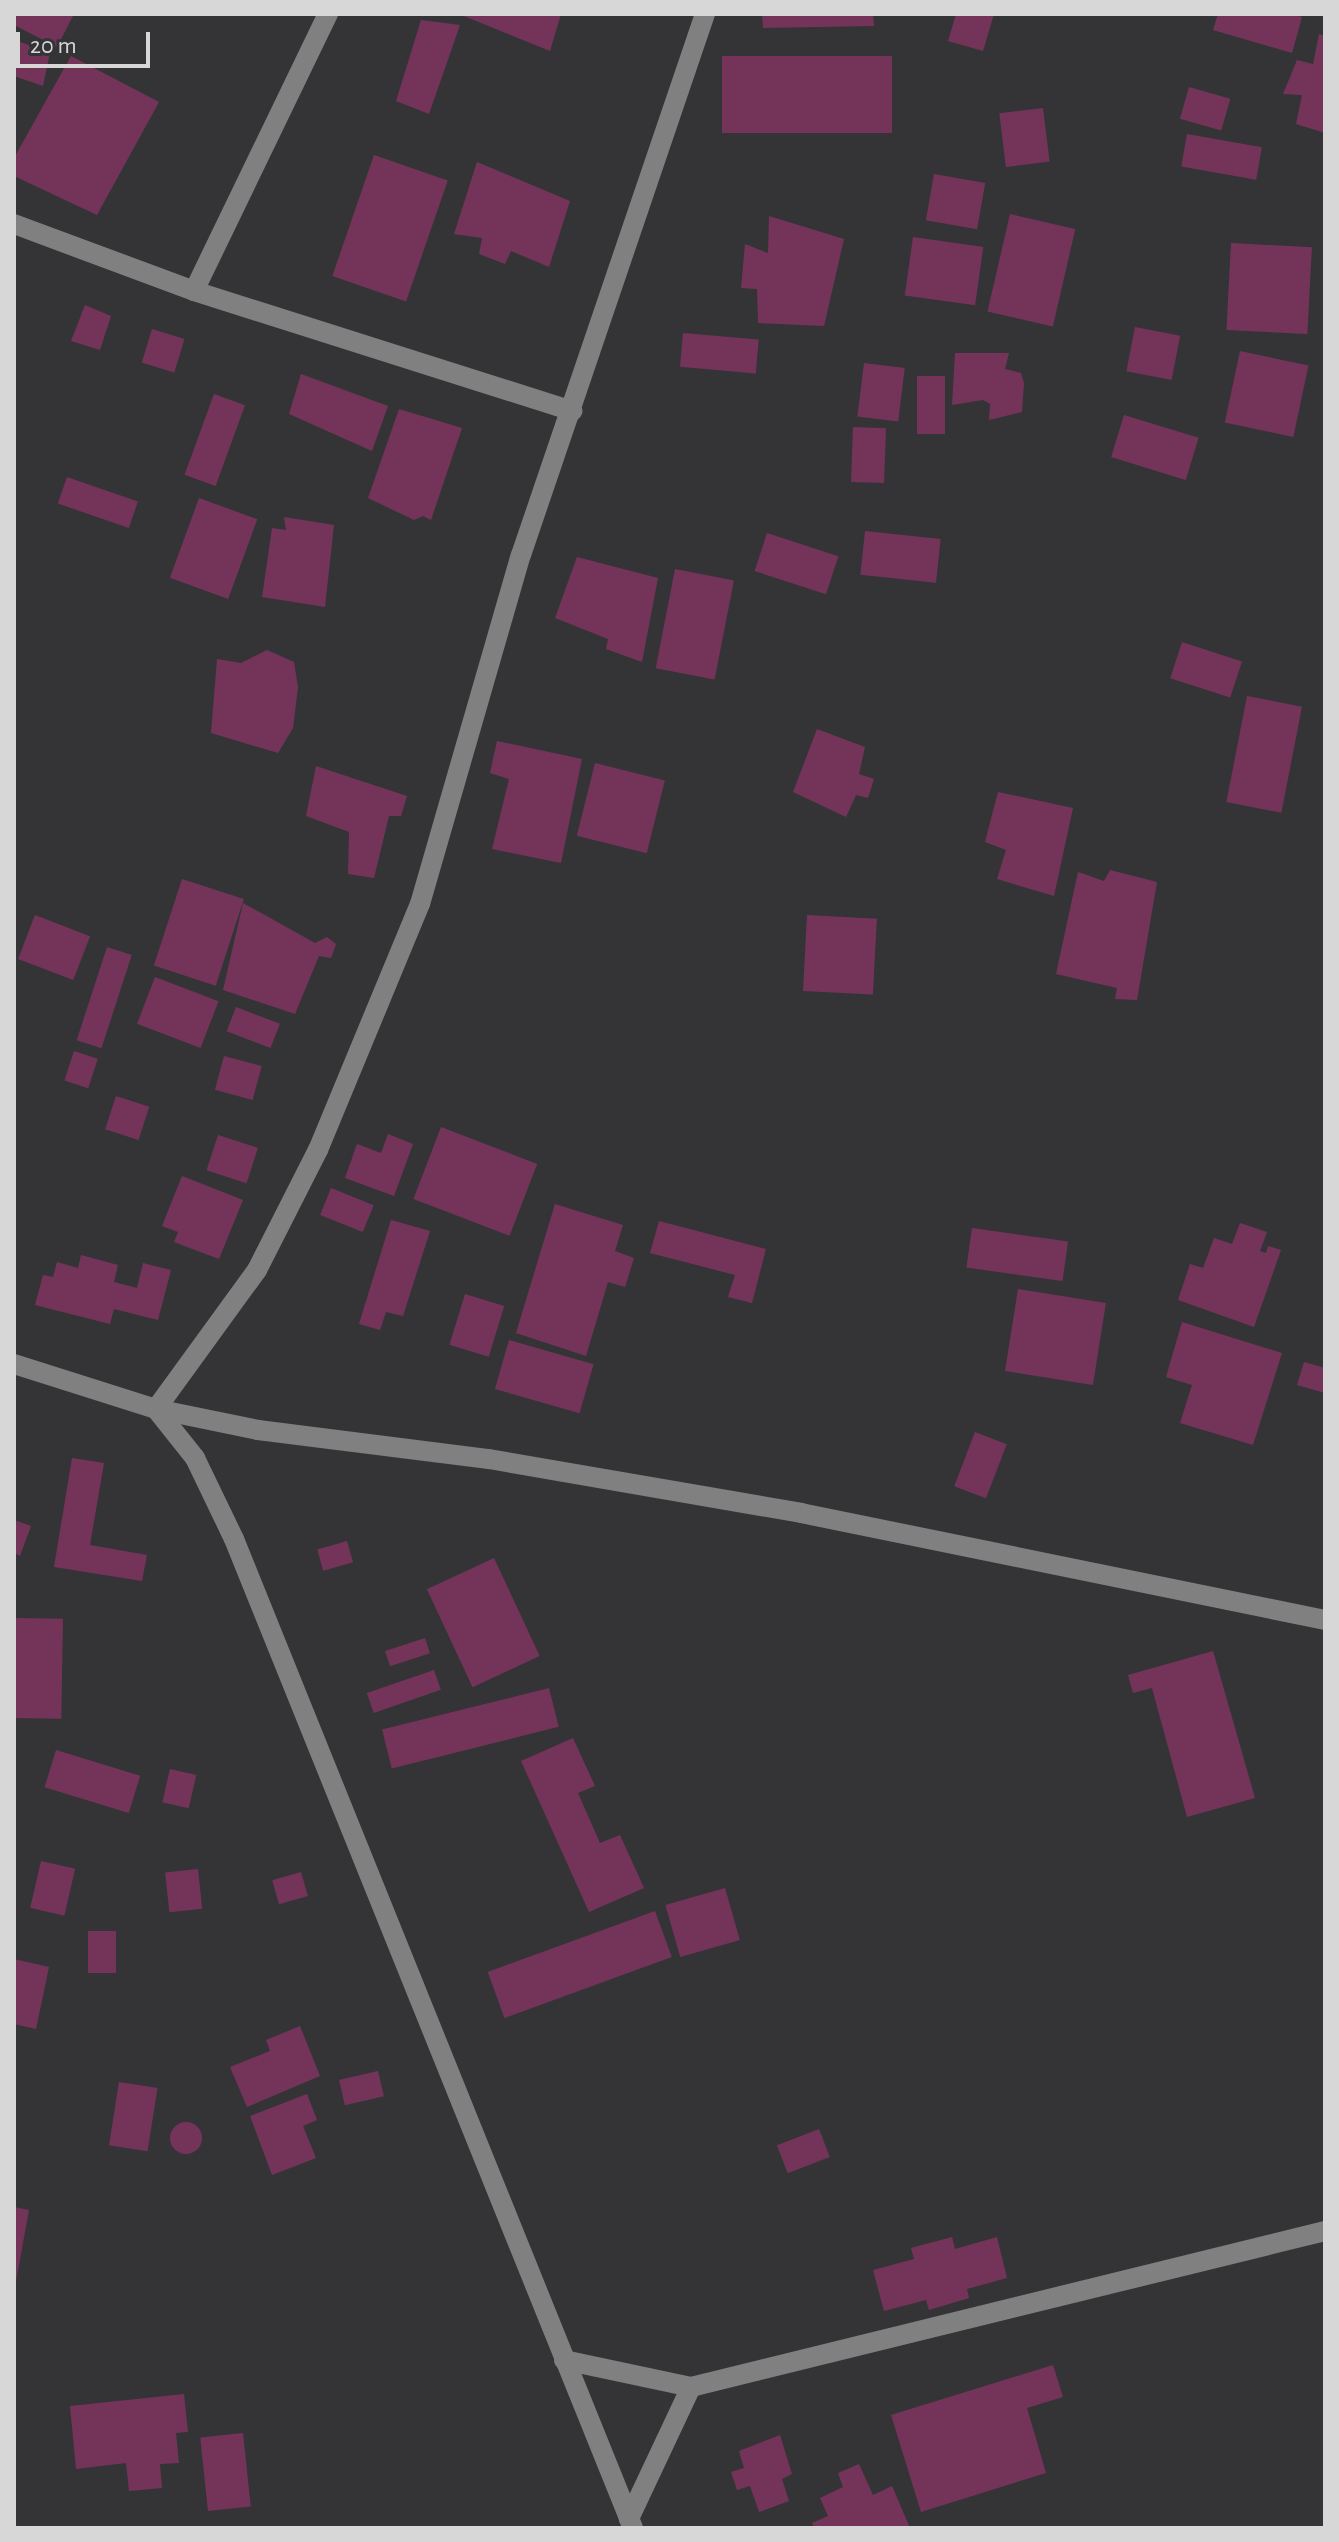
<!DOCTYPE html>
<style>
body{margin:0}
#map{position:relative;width:1339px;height:2542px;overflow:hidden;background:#343437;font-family:"Alegreya Sans",sans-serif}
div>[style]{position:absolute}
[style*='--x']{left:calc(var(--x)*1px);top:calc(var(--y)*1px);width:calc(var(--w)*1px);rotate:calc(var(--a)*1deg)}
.building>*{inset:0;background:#74345a;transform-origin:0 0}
.round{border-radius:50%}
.minor>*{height:20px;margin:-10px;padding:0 10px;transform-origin:10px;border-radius:10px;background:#7f807f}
span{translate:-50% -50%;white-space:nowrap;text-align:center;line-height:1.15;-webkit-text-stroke:7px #343437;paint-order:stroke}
.frame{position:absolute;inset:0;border:16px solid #d7d7d8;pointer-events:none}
.scale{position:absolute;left:16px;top:32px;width:134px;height:36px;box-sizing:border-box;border:4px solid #d7d7d8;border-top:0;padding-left:10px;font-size:24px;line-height:28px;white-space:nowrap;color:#d7d7d8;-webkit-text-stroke:6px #343437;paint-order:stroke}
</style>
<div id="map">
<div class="building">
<div style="clip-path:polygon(14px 14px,74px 14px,57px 47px,14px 25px)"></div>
<div style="clip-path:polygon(459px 14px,561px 14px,550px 51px)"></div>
<div style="clip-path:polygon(762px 14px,873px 14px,874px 26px,763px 28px)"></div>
<div style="clip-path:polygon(956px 14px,994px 14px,983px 51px,948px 41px)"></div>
<div style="clip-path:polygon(1218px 14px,1290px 14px,1302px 17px,1292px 53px,1213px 30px)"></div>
<div style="clip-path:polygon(421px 20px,460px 25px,429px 114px,396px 101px)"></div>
<div style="clip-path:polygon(1319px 34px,1325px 36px,1325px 133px,1296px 124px,1302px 95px,1283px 94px,1297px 60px,1313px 64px)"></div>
<div style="clip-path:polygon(14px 40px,50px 52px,43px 86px,14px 76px)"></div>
<div style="clip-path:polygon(71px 56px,159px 102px,97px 215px,14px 176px,14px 158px)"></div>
<div style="left:722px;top:56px;width:170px;height:77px"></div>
<div style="left:1189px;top:87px;width:43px;height:33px;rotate:16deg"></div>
<div style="left:1043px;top:108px;width:54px;height:44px;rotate:83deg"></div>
<div style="left:1187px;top:134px;width:76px;height:33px;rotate:10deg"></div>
<div style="left:374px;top:155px;width:78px;height:128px;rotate:19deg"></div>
<div style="clip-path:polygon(477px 162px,570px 201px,549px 267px,511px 251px,505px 264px,479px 254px,482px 238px,454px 234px)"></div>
<div style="left:934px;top:174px;width:52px;height:47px;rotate:10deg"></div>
<div style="left:1010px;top:214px;width:67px;height:100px;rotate:13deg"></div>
<div style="clip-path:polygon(769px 216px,844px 239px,824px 326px,758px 323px,757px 289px,741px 288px,745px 244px,768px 253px)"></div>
<div style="left:913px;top:237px;width:71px;height:59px;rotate:8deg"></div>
<div style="left:1231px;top:243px;width:81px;height:87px;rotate:3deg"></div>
<div style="clip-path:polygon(85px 305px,111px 316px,100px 350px,71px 341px)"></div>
<div style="left:1135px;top:327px;width:46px;height:45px;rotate:11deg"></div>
<div style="left:152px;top:329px;width:34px;height:35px;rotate:17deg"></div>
<div style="left:683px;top:333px;width:76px;height:34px;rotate:5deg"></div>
<div style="left:1240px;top:351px;width:70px;height:73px;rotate:12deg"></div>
<div style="clip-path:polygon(955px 353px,1009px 353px,1005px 369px,1021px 373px,1024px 383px,1022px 412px,989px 420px,990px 404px,983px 400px,952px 405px)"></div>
<div style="left:864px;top:363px;width:41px;height:54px;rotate:7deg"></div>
<div style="clip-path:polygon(301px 374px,388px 406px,372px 451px,289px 414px)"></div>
<div style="left:917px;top:376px;width:28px;height:58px"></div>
<div style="left:214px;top:394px;width:33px;height:86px;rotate:20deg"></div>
<div style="clip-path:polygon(399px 409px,462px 428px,431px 520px,423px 516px,414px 520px,368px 498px)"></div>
<div style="left:1124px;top:415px;width:78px;height:44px;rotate:17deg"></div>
<div style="left:853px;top:427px;width:33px;height:55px;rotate:2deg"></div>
<div style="left:67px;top:477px;width:75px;height:28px;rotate:19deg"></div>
<div style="left:199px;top:498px;width:62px;height:85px;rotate:20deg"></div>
<div style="clip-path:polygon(284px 517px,334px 525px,325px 607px,262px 597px,272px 528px,286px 530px)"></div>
<div style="left:865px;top:531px;width:76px;height:44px;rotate:6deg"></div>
<div style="left:767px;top:533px;width:75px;height:40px;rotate:18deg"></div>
<div style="clip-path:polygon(577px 557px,658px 578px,642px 662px,606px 649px,608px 639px,555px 618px)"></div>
<div style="left:675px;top:569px;width:60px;height:101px;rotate:11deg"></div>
<div style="left:1182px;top:642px;width:63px;height:38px;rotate:18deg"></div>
<div style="clip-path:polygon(267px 650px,294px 662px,298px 687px,293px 728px,278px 753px,211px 733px,217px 659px,241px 663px)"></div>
<div style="left:1247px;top:696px;width:56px;height:108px;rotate:11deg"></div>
<div style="clip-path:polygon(817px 729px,865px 747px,859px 774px,874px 779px,868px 798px,856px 795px,846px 817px,793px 792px)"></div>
<div style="clip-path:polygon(497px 741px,582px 759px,561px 863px,492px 849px,509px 779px,490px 773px)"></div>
<div style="left:595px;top:763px;width:72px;height:75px;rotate:14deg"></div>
<div style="clip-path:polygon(316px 766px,407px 796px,401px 816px,389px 816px,374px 878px,348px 874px,349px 832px,306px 816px)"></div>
<div style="clip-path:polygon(998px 792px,1073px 808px,1054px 896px,997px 879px,1006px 850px,985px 842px)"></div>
<div style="clip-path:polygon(1110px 870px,1157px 882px,1137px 1000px,1115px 999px,1117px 988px,1056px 974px,1078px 872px,1104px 881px)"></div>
<div style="left:182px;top:879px;width:65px;height:91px;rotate:18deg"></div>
<div style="clip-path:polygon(243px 903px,315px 943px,327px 937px,336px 944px,331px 958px,319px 956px,295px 1014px,223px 990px)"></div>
<div style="left:35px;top:915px;width:59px;height:47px;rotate:21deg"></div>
<div style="left:807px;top:915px;width:70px;height:76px;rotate:3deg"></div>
<div style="left:107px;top:947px;width:26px;height:98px;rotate:18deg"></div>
<div style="left:155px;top:977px;width:68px;height:50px;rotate:21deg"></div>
<div style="left:236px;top:1007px;width:47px;height:26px;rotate:21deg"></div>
<div style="left:74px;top:1051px;width:25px;height:31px;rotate:18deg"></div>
<div style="left:224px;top:1056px;width:39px;height:35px;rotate:15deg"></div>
<div style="left:116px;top:1096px;width:35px;height:35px;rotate:18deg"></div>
<div style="left:441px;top:1127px;width:103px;height:77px;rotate:21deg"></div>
<div style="clip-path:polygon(388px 1134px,413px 1144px,394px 1196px,345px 1178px,357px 1144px,381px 1153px)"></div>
<div style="left:218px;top:1135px;width:42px;height:37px;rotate:18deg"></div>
<div style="clip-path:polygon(182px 1176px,243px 1200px,219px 1259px,174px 1242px,178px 1232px,162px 1226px)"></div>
<div style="left:331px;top:1188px;width:46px;height:29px;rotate:22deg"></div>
<div style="clip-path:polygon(555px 1204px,623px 1225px,615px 1251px,634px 1258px,625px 1287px,608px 1282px,586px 1356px,516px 1333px)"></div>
<div style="clip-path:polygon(391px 1220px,430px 1231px,403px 1316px,386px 1312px,380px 1330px,359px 1324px)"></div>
<div style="clip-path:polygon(659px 1221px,766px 1249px,752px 1303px,728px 1297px,735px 1275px,650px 1253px)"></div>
<div style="clip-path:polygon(1240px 1223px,1267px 1232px,1260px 1251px,1266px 1253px,1268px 1246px,1281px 1250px,1254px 1327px,1178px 1300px,1190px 1264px,1203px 1268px,1214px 1238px,1232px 1244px)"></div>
<div style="left:972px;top:1228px;width:97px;height:40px;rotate:8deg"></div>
<div style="clip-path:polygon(81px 1255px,118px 1265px,114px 1282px,137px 1288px,143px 1263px,171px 1270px,158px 1320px,114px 1309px,110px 1324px,35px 1305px,43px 1275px,53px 1277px,57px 1262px,78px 1268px)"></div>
<div style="left:1018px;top:1289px;width:89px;height:83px;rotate:9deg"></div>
<div style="left:465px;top:1294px;width:41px;height:53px;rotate:17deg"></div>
<div style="clip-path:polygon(1182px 1322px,1282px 1353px,1253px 1445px,1180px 1423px,1192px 1385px,1166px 1377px)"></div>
<div style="left:509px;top:1340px;width:88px;height:51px;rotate:16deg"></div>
<div style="clip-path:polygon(1304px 1362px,1325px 1368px,1325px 1393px,1297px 1385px)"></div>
<div style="left:975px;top:1432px;width:34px;height:58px;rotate:21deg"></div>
<div style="clip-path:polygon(72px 1458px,104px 1463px,90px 1545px,147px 1555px,142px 1581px,54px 1567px)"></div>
<div style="clip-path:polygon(14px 1520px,31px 1526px,20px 1556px,14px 1553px)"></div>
<div style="left:347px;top:1541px;width:22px;height:31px;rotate:74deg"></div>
<div style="left:494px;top:1558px;width:108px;height:74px;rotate:65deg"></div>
<div style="left:14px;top:1618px;width:49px;height:100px;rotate:1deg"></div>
<div style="left:425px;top:1638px;width:16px;height:42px;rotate:72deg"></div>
<div style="clip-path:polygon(1213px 1651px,1255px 1798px,1187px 1817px,1152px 1688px,1133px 1693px,1128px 1675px)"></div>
<div style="left:434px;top:1670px;width:21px;height:71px;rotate:71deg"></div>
<div style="left:549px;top:1688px;width:40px;height:172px;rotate:76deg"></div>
<div style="clip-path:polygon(573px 1738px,595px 1786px,578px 1793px,600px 1843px,620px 1835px,644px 1888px,589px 1912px,521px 1761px)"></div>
<div style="left:56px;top:1750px;width:88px;height:39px;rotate:17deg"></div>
<div style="left:170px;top:1769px;width:27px;height:34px;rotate:13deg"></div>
<div style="left:41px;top:1861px;width:35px;height:48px;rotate:13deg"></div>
<div style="left:198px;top:1869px;width:40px;height:33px;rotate:84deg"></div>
<div style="left:301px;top:1872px;width:25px;height:30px;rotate:74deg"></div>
<div style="left:725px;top:1888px;width:54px;height:62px;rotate:74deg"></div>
<div style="left:655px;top:1911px;width:49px;height:178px;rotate:70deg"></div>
<div style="left:88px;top:1931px;width:28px;height:42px"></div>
<div style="clip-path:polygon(14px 1959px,49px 1967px,36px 2029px,14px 2024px)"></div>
<div style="clip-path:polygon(300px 2026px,320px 2076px,247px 2107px,230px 2067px,270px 2051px,266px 2040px)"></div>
<div style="left:378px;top:2071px;width:26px;height:40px;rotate:77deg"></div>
<div style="left:119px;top:2082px;width:39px;height:64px;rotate:9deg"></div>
<div style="clip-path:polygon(307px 2094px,317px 2120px,303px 2126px,316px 2158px,272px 2175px,250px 2116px)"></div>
<div class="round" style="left:170px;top:2122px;width:32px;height:32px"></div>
<div style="left:819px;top:2129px;width:30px;height:45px;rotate:69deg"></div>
<div style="clip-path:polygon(14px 2207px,29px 2210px,16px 2281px,14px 2281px)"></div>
<div style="clip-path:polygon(952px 2237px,955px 2249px,997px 2237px,1007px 2278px,967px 2289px,969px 2298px,929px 2310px,926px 2300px,884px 2311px,873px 2270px,914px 2259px,911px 2248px)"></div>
<div style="clip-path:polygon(1053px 2365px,1063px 2397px,1027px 2408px,1046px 2473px,921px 2512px,891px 2415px)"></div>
<div style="clip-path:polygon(184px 2394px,188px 2432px,176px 2433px,179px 2463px,160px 2464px,162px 2488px,129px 2491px,126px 2463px,76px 2469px,70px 2406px)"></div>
<div style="left:243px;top:2433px;width:74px;height:43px;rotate:84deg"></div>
<div style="clip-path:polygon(780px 2435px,792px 2474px,782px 2479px,789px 2501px,759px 2512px,750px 2486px,737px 2490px,731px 2472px,744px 2468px,739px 2451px)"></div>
<div style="clip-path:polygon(859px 2464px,873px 2495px,892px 2486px,910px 2528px,814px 2528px,812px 2523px,828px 2516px,820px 2498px,843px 2487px,838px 2473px)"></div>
</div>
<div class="minor">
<div style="--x:14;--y:224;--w:192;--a:20.4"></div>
<div style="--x:194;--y:291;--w:397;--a:17.6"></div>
<div style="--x:194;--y:291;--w:308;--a:-64.2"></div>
<div style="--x:14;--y:1364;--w:149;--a:17.6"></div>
<div style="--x:156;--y:1409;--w:104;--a:11.6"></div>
<div style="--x:258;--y:1430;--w:233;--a:7.2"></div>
<div style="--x:489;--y:1459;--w:317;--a:9.8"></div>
<div style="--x:801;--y:1513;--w:535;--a:11.54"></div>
<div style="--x:156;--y:1409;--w:172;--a:-54"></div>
<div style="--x:257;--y:1270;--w:135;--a:-63.1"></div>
<div style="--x:318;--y:1150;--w:266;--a:-67.5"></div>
<div style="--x:420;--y:904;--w:363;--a:-73.9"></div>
<div style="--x:521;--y:555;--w:571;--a:-71.22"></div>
<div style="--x:156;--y:1409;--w:63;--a:51.5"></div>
<div style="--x:195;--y:1458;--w:90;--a:64.3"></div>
<div style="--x:234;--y:1539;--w:1066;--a:68.03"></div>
<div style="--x:564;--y:2360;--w:130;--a:12"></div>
<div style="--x:691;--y:2387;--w:146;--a:115.2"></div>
<div style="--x:691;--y:2387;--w:653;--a:-13.82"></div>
</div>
<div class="frame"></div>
<div class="scale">20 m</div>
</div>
